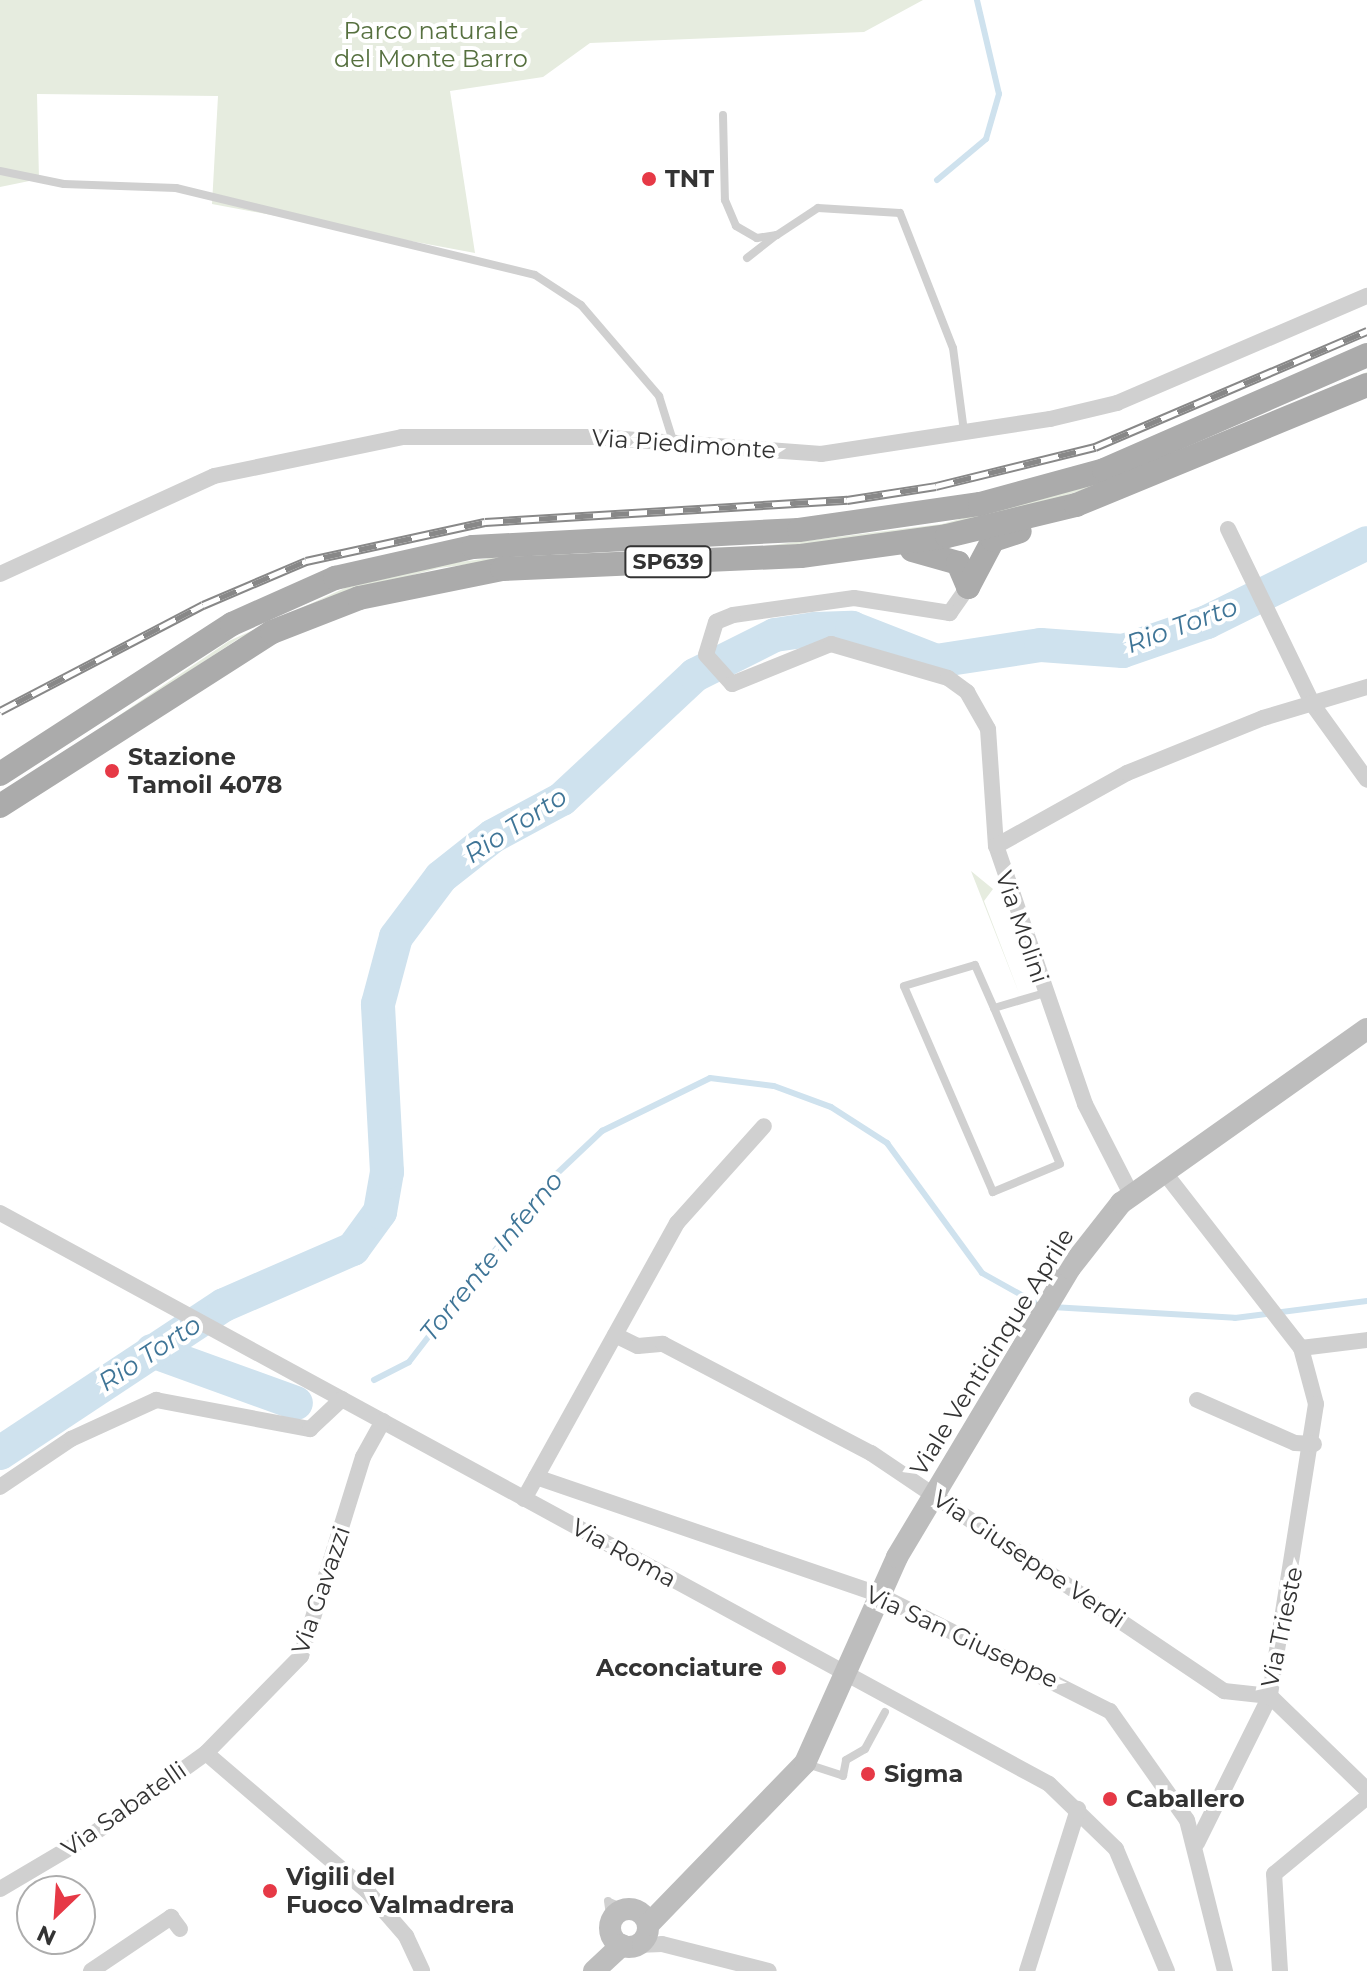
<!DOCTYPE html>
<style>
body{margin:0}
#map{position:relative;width:1367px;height:1971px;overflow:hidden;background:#fff;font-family:Montserrat,sans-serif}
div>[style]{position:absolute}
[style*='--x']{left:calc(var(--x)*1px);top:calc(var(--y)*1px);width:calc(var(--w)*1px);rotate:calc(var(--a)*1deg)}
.green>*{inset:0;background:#e6ecdf}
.stream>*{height:6px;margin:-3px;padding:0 3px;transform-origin:3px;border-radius:3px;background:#cfe2ee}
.river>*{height:34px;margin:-17px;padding:0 17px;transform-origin:17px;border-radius:17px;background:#cfe2ee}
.service>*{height:8px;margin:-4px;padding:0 4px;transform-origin:4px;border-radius:4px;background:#d0d0d0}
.minor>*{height:16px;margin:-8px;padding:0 8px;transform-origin:8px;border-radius:8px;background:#d0d0d0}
.secondary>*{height:22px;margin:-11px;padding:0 11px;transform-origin:11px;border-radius:11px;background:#bdbdbd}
.secondary>.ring{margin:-11px;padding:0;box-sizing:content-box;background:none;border:22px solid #bdbdbd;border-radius:50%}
.primary>*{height:24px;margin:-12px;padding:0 12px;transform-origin:12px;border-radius:12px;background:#ababab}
.rail>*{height:9px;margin-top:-4.5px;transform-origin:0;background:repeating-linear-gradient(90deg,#fff 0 18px,#888 0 36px);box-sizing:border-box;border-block:2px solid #888}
.dots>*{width:22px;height:22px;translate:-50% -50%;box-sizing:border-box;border:4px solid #fff;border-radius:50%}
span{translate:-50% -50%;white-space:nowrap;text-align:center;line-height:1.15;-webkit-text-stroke:8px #fff;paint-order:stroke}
.shield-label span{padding:2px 6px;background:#fff;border:2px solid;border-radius:6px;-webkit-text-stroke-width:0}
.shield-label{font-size:22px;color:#333;font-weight:700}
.park-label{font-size:24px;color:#56703f}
.poi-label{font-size:24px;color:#333;font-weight:700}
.left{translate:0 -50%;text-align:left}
.right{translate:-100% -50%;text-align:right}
.street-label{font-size:24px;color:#333}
.water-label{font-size:26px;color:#3f7597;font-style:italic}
.north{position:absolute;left:16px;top:1875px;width:80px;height:80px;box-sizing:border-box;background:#fff;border:2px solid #adadad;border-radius:50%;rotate:205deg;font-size:22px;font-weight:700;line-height:32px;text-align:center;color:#333}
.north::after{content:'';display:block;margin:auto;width:28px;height:36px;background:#e63946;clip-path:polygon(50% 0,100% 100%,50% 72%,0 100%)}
</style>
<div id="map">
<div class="green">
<div style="clip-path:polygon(0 0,923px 0,864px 32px,590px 43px,543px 77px,450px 91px,475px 253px,212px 204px,218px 96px,37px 94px,39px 179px,0 187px)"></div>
<div style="clip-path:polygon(1367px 372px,1367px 376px,1128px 475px,1052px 500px,968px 522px,812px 545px,512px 559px,439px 568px,323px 599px,238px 639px,0 796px,229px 641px,345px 588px,444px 564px,499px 557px,764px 546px,942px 524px,1130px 472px)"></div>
<div style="clip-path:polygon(971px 871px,993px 889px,984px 901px,1021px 998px)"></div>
</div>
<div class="stream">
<div style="--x:937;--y:180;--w:64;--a:-39.9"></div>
<div style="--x:986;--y:139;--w:47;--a:-73.9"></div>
<div style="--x:999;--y:94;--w:97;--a:-103.2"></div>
<div style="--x:1052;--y:1307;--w:183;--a:3.4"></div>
<div style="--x:1235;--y:1318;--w:133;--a:-7.3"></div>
<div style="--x:374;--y:1380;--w:39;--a:-27"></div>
<div style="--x:409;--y:1362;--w:226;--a:-52.4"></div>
<div style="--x:547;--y:1183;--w:76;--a:-43.4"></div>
<div style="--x:602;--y:1131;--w:120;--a:-26.1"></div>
<div style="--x:710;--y:1078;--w:64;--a:7.1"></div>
<div style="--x:774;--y:1086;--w:61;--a:20.2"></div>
<div style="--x:831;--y:1107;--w:67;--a:32.7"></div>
<div style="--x:887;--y:1143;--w:161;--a:53.8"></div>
<div style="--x:982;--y:1273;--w:68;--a:29.2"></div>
</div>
<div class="river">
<div style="--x:152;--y:1351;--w:153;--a:19.9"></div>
<div style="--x:0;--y:1453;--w:268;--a:-33.5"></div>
<div style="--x:224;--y:1305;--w:141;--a:-23.5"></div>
<div style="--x:353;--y:1249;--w:46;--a:-53.9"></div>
<div style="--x:380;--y:1212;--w:41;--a:-80.1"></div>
<div style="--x:387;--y:1172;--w:168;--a:-93.1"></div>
<div style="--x:378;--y:1004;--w:69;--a:-75"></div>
<div style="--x:396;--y:937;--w:75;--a:-53.1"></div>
<div style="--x:441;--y:877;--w:66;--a:-38.3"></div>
<div style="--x:493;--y:836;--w:78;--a:-28.2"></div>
<div style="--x:562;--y:799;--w:182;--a:-43"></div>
<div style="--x:695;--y:675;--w:89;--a:-26.6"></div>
<div style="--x:775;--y:635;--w:40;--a:-8.5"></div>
<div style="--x:815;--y:629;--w:37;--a:-2"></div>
<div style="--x:852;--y:628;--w:90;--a:21.4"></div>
<div style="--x:936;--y:661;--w:106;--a:-8.7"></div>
<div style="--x:1041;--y:645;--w:82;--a:4.2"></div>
<div style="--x:1123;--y:651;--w:89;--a:-19"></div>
<div style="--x:1207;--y:622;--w:178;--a:-26.3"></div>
</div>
<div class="service">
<div style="--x:723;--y:115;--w:85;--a:88.7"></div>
<div style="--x:725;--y:200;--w:28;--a:67"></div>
<div style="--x:736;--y:226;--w:24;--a:30"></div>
<div style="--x:757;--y:238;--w:20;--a:-9"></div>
<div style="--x:777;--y:235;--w:49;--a:-33.4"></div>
<div style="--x:818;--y:208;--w:82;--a:3.5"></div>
<div style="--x:900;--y:213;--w:145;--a:68.6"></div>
<div style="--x:953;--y:348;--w:85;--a:82.5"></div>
<div style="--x:0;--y:171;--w:65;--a:11.5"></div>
<div style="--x:64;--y:184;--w:112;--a:2"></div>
<div style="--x:176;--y:188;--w:369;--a:13.6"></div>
<div style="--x:535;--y:275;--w:55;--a:33.1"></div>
<div style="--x:581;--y:305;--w:120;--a:49.4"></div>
<div style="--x:659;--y:396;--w:50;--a:72.6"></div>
<div style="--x:747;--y:258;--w:37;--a:-38"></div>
<div style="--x:994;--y:1008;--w:169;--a:67.1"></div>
<div style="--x:1060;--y:1164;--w:73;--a:157.3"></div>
<div style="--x:993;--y:1192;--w:224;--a:-113.4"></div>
<div style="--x:904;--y:986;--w:74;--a:-16.5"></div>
<div style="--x:975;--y:965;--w:47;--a:66.2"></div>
<div style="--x:994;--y:1008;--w:53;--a:-16.4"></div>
<div style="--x:807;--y:1764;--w:38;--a:18"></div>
<div style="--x:843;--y:1776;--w:16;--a:-79"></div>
<div style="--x:846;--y:1760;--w:22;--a:-30"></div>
<div style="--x:865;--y:1749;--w:42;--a:-61.6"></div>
<div style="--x:608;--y:1901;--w:21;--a:82"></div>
<div style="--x:609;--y:1902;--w:18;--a:22"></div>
</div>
<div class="minor">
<div style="--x:1228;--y:529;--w:195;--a:64.2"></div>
<div style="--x:1313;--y:705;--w:92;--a:54.2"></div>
<div style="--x:0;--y:574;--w:235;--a:-24.6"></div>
<div style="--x:214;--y:476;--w:192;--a:-11.7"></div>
<div style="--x:402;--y:437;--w:195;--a:0"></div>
<div style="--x:597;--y:437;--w:225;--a:4.3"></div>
<div style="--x:821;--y:454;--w:232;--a:-8.7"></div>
<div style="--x:1050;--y:419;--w:69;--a:-13.4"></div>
<div style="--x:1117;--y:403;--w:272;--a:-23.2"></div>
<div style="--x:968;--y:587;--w:32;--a:125"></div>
<div style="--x:950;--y:613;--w:97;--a:-171.1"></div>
<div style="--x:854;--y:598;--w:122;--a:172"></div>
<div style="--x:733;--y:615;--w:18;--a:158"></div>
<div style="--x:716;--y:622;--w:34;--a:107"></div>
<div style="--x:706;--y:655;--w:39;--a:48"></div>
<div style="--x:732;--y:684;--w:107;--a:-22"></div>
<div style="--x:831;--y:644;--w:122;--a:16.2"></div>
<div style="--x:948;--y:678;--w:24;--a:36"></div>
<div style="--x:967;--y:692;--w:43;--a:60.4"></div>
<div style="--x:988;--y:729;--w:117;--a:86.1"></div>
<div style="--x:1164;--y:1172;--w:223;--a:52.1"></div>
<div style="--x:1301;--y:1348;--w:58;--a:75"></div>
<div style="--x:1316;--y:1404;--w:296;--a:99"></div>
<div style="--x:1270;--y:1696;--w:164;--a:116.4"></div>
<div style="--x:1131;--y:1194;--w:101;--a:-117.1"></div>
<div style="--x:1085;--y:1104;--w:273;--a:-109"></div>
<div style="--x:996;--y:846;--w:150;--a:-29.1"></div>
<div style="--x:1127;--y:773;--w:147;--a:-22"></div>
<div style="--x:1263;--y:718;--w:109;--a:-16.6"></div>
<div style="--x:0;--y:1213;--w:1194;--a:28.56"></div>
<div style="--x:1049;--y:1784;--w:93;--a:44.1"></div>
<div style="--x:1116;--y:1849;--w:132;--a:67.3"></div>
<div style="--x:615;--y:1335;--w:25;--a:26"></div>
<div style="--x:638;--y:1346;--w:25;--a:-5"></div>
<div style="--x:663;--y:1344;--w:235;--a:27.7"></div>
<div style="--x:871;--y:1453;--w:426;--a:34"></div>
<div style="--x:1224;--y:1691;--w:46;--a:6.2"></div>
<div style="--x:1301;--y:1348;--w:66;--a:-6.9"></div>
<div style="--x:1197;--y:1400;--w:107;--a:23.7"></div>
<div style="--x:1295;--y:1443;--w:19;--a:3"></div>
<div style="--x:383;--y:1421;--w:41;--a:119.1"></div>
<div style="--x:363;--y:1457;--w:208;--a:107.3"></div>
<div style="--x:301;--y:1656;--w:136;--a:134.4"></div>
<div style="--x:206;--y:1753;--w:212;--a:40.6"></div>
<div style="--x:367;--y:1891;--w:60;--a:49.1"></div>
<div style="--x:406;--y:1936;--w:38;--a:65"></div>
<div style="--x:536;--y:1477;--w:361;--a:18.9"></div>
<div style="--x:877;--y:1594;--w:261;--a:26.7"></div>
<div style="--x:1110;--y:1711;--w:133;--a:54.8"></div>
<div style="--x:1187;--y:1820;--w:156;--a:75.9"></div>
<div style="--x:0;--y:1487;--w:86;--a:-34.1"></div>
<div style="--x:71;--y:1439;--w:94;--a:-24.6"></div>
<div style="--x:156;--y:1400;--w:157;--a:10.7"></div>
<div style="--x:310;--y:1429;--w:44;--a:-43.2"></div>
<div style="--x:524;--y:1499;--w:316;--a:-61"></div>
<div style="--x:677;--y:1223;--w:130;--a:-48.1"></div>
<div style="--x:1270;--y:1696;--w:135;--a:44.1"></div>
<div style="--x:0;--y:1889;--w:108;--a:-30.6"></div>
<div style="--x:93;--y:1834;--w:139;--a:-35.6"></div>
<div style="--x:637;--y:1945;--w:25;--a:-2"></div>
<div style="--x:662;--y:1944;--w:110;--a:14.2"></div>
<div style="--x:91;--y:1971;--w:97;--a:-34"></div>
<div style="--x:171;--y:1917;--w:15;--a:53"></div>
<div style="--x:1027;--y:1971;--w:170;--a:-72.5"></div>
<div style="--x:1280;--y:1971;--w:97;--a:-93.5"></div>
<div style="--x:1274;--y:1874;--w:121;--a:-39.6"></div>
</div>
<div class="secondary">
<div class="ring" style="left:610px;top:1909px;width:16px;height:16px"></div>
<div style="--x:648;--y:1925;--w:226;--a:-45.9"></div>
<div style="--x:805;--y:1763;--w:226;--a:-65.9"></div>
<div style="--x:897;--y:1557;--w:337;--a:-59.1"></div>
<div style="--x:1070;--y:1268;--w:83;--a:-51.9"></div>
<div style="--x:1121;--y:1203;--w:301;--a:-35.3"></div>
<div style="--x:594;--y:1971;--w:38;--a:-43"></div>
</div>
<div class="primary">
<div style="--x:912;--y:550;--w:48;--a:15.8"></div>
<div style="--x:958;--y:563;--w:26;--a:67"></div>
<div style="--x:968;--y:587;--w:53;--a:-62"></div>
<div style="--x:993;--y:540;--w:28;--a:-18"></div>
<div style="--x:0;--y:774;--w:276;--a:-32.9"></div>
<div style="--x:232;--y:624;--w:113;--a:-24.1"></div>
<div style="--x:335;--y:578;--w:141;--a:-12.7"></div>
<div style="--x:473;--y:547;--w:326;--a:-3"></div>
<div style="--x:799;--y:530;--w:183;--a:-8.2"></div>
<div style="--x:980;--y:504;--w:129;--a:-15.3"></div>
<div style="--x:1104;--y:470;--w:287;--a:-23.6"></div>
<div style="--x:0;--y:806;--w:323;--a:-32.6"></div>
<div style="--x:272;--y:632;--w:93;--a:-21.3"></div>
<div style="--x:359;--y:598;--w:146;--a:-11.5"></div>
<div style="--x:502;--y:569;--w:299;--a:-2.5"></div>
<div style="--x:801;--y:556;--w:147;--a:-7.8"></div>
<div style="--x:947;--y:536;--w:133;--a:-13.5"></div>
<div style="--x:1076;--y:505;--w:315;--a:-22.4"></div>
</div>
<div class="rail">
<div style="--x:0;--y:711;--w:229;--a:-27.6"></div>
<div style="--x:203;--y:605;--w:112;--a:-23.1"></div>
<div style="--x:306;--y:561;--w:183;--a:-12.3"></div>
<div style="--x:485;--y:522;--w:363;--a:-3.5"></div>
<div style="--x:847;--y:500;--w:90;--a:-8.9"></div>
<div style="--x:936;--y:486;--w:164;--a:-13.8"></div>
<div style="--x:1095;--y:447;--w:296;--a:-23.1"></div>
</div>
<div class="dots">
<div style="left:649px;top:179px;background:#e63946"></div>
<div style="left:112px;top:771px;background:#e63946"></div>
<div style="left:779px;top:1668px;background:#e63946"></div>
<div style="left:868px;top:1774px;background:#e63946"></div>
<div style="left:1110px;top:1799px;background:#e63946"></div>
<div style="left:270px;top:1891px;background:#e63946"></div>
</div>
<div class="shield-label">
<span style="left:668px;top:562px">SP639</span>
</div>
<div class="park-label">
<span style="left:431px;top:45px">Parco naturale<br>del Monte Barro</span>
</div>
<div class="poi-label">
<span class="left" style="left:665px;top:179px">TNT</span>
<span class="left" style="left:128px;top:771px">Stazione<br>Tamoil 4078</span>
<span class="right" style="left:763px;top:1668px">Acconciature</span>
<span class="left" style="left:884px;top:1774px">Sigma</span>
<span class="left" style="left:1126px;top:1799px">Caballero</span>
<span class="left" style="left:286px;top:1891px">Vigili del<br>Fuoco Valmadrera</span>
</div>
<div class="street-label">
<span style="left:684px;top:444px;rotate:4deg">Via Piedimonte</span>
<span style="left:1022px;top:927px;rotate:71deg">Via Molini</span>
<span style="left:992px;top:1352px;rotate:-58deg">Viale Venticinque Aprile</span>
<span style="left:624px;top:1553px;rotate:29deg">Via Roma</span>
<span style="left:1029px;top:1559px;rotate:34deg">Via Giuseppe Verdi</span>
<span style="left:321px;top:1590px;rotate:-71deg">Via Gavazzi</span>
<span style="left:1282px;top:1627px;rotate:-78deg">Via Trieste</span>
<span style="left:962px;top:1637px;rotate:25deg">Via San Giuseppe</span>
<span style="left:124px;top:1809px;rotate:-35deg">Via Sabatelli</span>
</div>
<div class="water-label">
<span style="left:1182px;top:626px;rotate:-20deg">Rio Torto</span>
<span style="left:516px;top:826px;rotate:-33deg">Rio Torto</span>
<span style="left:492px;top:1257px;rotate:-51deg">Torrente Inferno</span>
<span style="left:150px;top:1354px;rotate:-33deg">Rio Torto</span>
</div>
<div class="north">N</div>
</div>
